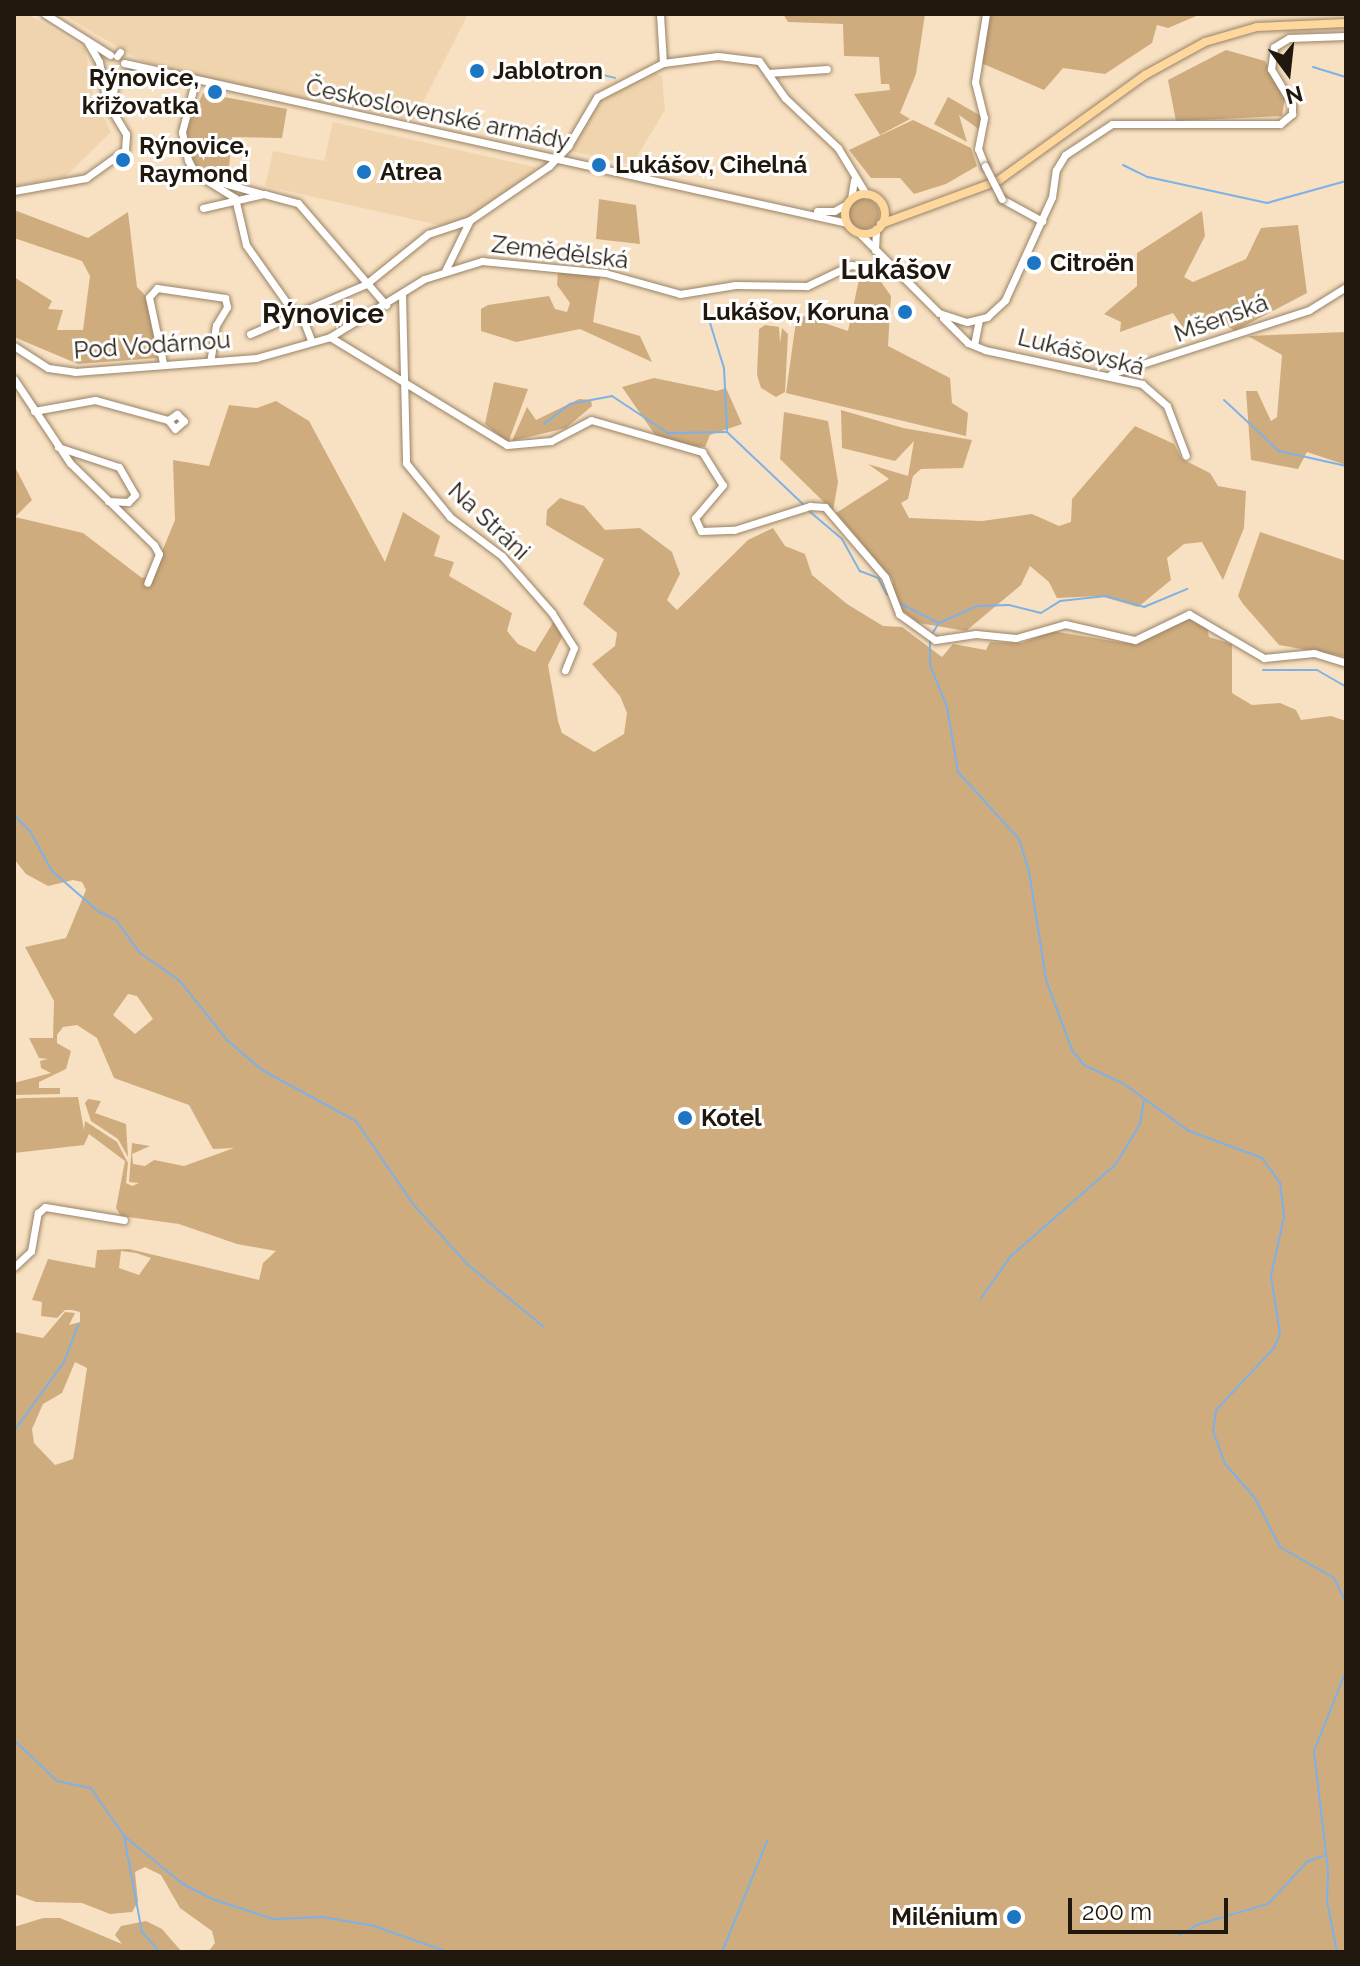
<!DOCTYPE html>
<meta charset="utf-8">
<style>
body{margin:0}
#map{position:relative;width:1360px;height:1966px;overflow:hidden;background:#f8e1c2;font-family:Raleway,sans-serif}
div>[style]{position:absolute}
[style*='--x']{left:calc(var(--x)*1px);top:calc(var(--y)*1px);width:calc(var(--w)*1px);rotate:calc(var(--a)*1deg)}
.built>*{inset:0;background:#f0d4ae}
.green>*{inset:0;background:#cfac7e}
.round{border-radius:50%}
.stream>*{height:2px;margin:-1px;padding:0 1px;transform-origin:1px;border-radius:1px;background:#7eb1e5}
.roads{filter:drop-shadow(0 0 2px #988266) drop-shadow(0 0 2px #988266)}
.minor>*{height:7px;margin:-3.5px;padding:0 3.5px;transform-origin:3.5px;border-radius:3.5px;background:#fff}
.major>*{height:8px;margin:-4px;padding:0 4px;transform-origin:4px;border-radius:4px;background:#fed79d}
.major>.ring{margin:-4px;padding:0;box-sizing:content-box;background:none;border:8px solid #fed79d;border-radius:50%}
.bridges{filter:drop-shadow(0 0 2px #988266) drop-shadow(0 0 2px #988266)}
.minor-bridge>*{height:7px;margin:-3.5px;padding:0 3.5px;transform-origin:3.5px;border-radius:3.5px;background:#fff}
.dots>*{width:22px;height:22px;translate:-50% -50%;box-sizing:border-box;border:4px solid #fff;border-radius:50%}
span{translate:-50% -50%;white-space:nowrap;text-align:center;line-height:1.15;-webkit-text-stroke:6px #fff;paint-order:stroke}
.poi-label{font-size:24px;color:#20180d;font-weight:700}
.left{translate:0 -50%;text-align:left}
.right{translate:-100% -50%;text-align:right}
.street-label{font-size:24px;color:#20180d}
.quarter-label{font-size:28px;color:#20180d;font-weight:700}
.frame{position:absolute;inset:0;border:16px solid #20180d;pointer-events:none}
.north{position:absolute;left:1248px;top:32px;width:80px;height:80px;-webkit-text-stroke:6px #fff;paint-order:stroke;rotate:165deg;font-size:22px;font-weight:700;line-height:32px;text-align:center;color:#20180d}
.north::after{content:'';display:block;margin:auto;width:28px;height:36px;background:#20180d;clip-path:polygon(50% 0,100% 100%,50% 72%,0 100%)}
.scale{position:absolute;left:1068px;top:1898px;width:160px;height:36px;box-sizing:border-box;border:4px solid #20180d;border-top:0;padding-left:10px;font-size:24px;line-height:28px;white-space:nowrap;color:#20180d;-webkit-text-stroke:6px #fff;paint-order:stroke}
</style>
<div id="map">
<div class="built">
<div style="clip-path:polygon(14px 14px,28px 14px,85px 49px,94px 99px,111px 132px,65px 177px,14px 186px)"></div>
<div style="clip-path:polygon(62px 14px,468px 14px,414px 120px,200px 78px,142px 61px)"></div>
<div style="clip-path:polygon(651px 70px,662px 77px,665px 110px,632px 165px,567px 150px,593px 105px)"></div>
<div style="clip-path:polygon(333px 122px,535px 167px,532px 179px,465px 222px,443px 226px,265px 186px,273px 151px,324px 161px)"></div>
</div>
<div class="green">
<div style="clip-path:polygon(783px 14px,925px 14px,916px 74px,900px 113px,910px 119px,880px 135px,854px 94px,890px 90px,889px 84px,881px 84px,879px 57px,844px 56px,843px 24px,788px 22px)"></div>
<div style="clip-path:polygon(988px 14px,1201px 14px,1168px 28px,1157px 25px,1152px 43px,1105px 74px,1063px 68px,1044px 90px,981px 63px)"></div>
<div style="clip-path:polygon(1226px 50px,1265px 61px,1285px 97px,1282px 116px,1176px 121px,1168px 80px)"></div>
<div style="clip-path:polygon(203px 93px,287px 109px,282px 138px,232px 137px,228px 178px,207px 176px,196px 168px,184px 134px)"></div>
<div style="clip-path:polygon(948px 97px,981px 116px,980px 130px,959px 115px,967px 142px,934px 124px)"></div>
<div style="clip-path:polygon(913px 120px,971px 148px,977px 166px,946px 184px,914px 194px,900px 178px,871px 178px,849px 150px)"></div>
<div class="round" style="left:849px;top:199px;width:30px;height:30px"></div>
<div style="clip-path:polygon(599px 199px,636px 205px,640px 244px,596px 239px)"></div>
<div style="clip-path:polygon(14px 210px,88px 238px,128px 212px,137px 287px,146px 296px,158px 358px,78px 364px,14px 337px,14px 277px,52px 301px,48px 309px,63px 310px,57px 330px,83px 330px,90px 276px,82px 261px,14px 238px)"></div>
<div style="clip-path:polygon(1202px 211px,1205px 236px,1184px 277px,1193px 282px,1246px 259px,1261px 228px,1298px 225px,1307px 293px,1235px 331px,1223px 323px,1188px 335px,1173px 313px,1120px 332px,1121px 322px,1104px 314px,1137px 286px,1137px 253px)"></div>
<div style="clip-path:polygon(861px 270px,877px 276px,891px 296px,888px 346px,950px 378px,952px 403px,968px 413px,966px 436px,786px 393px,797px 314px,848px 331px)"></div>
<div style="clip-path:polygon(558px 272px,600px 277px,593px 322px,640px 336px,652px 362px,580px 329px,516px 342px,481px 331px,481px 309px,488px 305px,549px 296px,555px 309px,567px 312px,570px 303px,557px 285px)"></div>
<div style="clip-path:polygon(765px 325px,779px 327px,780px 343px,782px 328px,788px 334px,785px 392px,776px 397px,761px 388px,757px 375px,759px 329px)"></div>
<div style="clip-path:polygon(1346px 332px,1346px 465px,1307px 452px,1298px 469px,1251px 460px,1246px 391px,1257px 391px,1271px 421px,1277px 417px,1282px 355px,1248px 336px)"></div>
<div style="clip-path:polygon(654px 378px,717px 391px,726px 388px,742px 424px,710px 435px,705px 447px,660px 442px,622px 387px)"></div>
<div style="clip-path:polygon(494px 382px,528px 389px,508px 443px,485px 424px)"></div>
<div style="clip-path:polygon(579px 399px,591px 400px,592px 406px,566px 428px,512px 441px,527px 407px,536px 420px)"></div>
<div style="clip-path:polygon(evenodd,276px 401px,309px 421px,385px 562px,403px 512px,440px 536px,434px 556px,454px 562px,449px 576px,512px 613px,507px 631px,518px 644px,535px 652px,554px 621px,562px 637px,548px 665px,558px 721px,562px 733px,594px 752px,624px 734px,627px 713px,620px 696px,592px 664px,615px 646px,617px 633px,583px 604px,604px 559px,546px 525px,547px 510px,560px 498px,584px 506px,605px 530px,640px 528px,672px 552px,680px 574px,667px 600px,677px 610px,748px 540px,773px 528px,785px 546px,805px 554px,812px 575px,847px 604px,883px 626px,902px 627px,942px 657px,953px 644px,986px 650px,990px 642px,1022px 643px,1052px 631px,1124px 643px,1142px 641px,1177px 620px,1191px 620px,1207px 626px,1209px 637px,1232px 644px,1232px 693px,1252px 705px,1280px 703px,1296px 710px,1301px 720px,1331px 716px,1346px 721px,1346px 1952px,208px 1952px,215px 1943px,212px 1931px,180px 1908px,161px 1875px,145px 1867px,135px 1872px,138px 1902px,132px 1912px,110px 1914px,82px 1903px,36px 1902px,14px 1894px,14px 1332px,43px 1338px,65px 1312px,75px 1313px,69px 1325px,80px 1322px,80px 1312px,72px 1310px,65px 1310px,57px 1318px,41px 1316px,42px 1302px,32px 1300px,48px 1259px,95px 1268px,97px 1250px,129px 1249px,259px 1280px,263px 1263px,276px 1251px,237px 1244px,179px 1224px,121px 1216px,116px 1208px,125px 1161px,89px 1134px,84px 1145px,14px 1153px,14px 1099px,24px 1098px,78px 1097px,84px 1130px,85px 1121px,117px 1142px,128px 1163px,126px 1183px,132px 1186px,139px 1183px,129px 1182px,132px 1143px,150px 1146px,132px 1154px,133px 1164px,145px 1166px,154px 1160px,184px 1166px,234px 1148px,213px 1149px,189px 1105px,114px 1078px,97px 1038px,77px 1025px,63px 1027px,57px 1035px,57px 1043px,71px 1051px,66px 1069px,39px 1082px,39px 1088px,60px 1088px,60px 1094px,14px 1095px,14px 1083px,51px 1073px,41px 1068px,40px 1061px,48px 1059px,39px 1058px,29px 1038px,53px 1038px,54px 1001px,25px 947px,66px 938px,86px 890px,82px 882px,73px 880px,48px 886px,26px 874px,14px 859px,14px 465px,32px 500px,15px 517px,83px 533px,142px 578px,152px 576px,175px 520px,173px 460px,209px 466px,229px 405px,257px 408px,276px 401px,128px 994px,137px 996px,153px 1019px,135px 1034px,113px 1015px,128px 994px,276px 401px,121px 1251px,136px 1253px,151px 1258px,139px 1275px,119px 1268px,121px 1251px,276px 401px,75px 1362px,87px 1368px,75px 1448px,73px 1459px,55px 1465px,34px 1443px,32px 1429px,43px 1404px,62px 1393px,75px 1362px)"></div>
<div style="clip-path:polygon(841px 410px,903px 428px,972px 440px,963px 468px,921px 469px,913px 476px,908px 499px,901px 503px,909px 518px,982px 521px,1032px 514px,1059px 526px,1071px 522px,1072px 499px,1135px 426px,1174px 444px,1182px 459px,1210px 473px,1218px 486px,1246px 491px,1244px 528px,1223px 580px,1202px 542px,1184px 544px,1167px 558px,1171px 580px,1138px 607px,1100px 596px,1057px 598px,1049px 582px,1030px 566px,1021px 585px,966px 631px,919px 623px,897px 607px,892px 579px,836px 513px,889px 479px,868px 464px,908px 476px,914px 441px,895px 461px,842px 448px)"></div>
<div style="clip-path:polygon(784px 412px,828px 421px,838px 482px,833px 511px,780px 459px)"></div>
<div style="clip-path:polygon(1260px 532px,1346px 561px,1346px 657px,1279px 645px,1243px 604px,1238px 596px)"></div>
<div style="clip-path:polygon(88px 1099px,101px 1101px,95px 1113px,126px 1124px,128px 1157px,118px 1139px,91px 1121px,85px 1103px)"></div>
<div style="clip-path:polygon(43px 1918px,60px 1918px,122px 1944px,115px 1935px,121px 1926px,146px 1921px,162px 1929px,182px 1952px,14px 1952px,14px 1927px)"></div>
</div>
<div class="stream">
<div style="--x:1313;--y:67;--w:34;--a:17"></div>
<div style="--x:581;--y:70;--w:35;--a:13"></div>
<div style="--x:1123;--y:165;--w:28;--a:26"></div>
<div style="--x:1148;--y:177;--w:122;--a:12.3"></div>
<div style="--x:1267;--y:203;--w:82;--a:-15.6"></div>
<div style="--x:706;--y:310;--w:61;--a:72.8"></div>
<div style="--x:724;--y:368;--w:62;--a:87.2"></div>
<div style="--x:1224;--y:400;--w:75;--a:42.8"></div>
<div style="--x:1279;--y:451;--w:69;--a:12.6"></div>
<div style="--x:544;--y:424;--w:33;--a:-38"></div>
<div style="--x:570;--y:404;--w:43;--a:-10.8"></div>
<div style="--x:612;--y:396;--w:67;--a:33.5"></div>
<div style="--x:668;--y:433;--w:59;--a:-1"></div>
<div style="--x:727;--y:432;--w:106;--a:43.5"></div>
<div style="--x:809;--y:511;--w:43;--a:40.3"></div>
<div style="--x:842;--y:539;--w:37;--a:61"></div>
<div style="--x:860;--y:571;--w:19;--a:21"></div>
<div style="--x:878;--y:578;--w:19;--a:62"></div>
<div style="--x:897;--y:602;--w:47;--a:26.6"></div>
<div style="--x:939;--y:623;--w:42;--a:-24.1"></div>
<div style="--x:977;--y:606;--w:32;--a:-2"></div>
<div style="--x:1009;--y:605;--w:33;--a:14"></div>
<div style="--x:1041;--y:613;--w:22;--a:-32"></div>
<div style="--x:1060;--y:601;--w:46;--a:-6.2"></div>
<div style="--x:1106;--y:596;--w:40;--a:16"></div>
<div style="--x:1144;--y:607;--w:47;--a:-22.7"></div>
<div style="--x:932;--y:634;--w:13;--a:-58"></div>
<div style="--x:930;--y:640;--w:25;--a:90"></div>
<div style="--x:930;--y:665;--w:45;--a:68"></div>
<div style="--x:947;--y:707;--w:66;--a:80.4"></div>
<div style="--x:958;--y:772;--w:91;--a:47.7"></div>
<div style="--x:1019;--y:839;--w:34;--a:73"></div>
<div style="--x:1029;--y:871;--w:110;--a:81.1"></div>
<div style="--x:1046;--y:980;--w:75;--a:69.6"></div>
<div style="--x:1072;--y:1050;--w:19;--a:51"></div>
<div style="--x:1084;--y:1065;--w:44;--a:25.4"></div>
<div style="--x:1124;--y:1084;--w:80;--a:35.9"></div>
<div style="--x:1189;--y:1131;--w:78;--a:20.3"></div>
<div style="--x:1262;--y:1158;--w:31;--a:54"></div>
<div style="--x:1280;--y:1183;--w:34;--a:83"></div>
<div style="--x:1284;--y:1217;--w:60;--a:102.4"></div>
<div style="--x:1271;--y:1276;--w:59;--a:81.2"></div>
<div style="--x:1280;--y:1334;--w:15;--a:113"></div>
<div style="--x:1274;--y:1348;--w:85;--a:133.1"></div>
<div style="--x:1216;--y:1410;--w:21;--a:98"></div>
<div style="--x:1213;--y:1431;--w:35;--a:70"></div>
<div style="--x:1225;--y:1464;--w:45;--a:48.6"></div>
<div style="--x:1255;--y:1498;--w:55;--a:63"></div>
<div style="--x:1280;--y:1547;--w:62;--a:29.9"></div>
<div style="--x:1334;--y:1578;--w:28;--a:64"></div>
<div style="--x:1263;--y:670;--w:54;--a:0"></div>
<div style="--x:1317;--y:670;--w:34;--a:30"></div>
<div style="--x:14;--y:815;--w:23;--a:45"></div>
<div style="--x:30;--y:831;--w:46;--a:61.2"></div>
<div style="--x:52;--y:871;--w:62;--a:41.1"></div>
<div style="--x:99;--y:912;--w:19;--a:25"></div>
<div style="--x:116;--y:920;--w:41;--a:54"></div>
<div style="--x:140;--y:953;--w:49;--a:35"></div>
<div style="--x:180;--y:981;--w:75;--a:51.5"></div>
<div style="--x:227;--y:1040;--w:46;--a:40.6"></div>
<div style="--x:262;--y:1070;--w:107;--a:28.5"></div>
<div style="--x:356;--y:1121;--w:101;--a:55.5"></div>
<div style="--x:413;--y:1204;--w:81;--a:48"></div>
<div style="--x:467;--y:1264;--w:99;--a:39.3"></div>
<div style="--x:981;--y:1298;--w:52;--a:-54.5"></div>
<div style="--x:1011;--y:1256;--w:140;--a:-41.2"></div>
<div style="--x:1116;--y:1164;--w:47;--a:-59"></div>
<div style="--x:1140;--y:1124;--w:24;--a:-81"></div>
<div style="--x:14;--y:1431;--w:85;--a:-54.1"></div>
<div style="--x:64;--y:1362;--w:40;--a:-69"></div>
<div style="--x:14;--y:1740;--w:59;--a:43.6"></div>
<div style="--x:57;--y:1781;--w:35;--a:12"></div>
<div style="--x:91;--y:1788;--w:58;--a:55.5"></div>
<div style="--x:124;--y:1836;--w:98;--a:79.4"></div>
<div style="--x:142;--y:1932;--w:27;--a:48"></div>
<div style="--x:124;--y:1836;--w:76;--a:39.1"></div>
<div style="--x:183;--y:1884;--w:36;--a:27"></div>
<div style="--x:215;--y:1900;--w:61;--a:18.1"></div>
<div style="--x:273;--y:1919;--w:50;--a:-2.3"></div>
<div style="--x:323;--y:1917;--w:52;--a:10"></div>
<div style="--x:374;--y:1926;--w:78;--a:19.4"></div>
<div style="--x:1179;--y:1936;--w:23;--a:-31"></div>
<div style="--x:1199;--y:1924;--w:72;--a:-16.2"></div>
<div style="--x:1268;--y:1904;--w:59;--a:-47.1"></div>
<div style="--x:1308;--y:1861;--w:16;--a:-18"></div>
<div style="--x:722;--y:1952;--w:120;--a:-67.9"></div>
<div style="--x:1337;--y:1952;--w:52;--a:-101.1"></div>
<div style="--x:1327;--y:1901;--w:30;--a:-88"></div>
<div style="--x:1328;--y:1871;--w:121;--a:-96.7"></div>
<div style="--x:1314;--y:1751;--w:86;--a:-68.2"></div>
</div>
<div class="roads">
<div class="minor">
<div style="--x:45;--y:14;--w:77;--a:32.2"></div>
<div style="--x:660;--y:14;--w:49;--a:86.5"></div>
<div style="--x:87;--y:41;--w:24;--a:60"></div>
<div style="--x:117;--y:56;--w:5;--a:-53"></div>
<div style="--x:124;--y:63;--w:740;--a:12.48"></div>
<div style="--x:768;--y:73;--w:59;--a:-3.9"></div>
<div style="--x:103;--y:80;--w:9;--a:18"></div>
<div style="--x:112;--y:83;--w:18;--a:-29"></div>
<div style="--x:128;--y:74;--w:18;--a:-3"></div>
<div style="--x:195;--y:82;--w:52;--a:104.6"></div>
<div style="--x:182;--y:132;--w:29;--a:78"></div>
<div style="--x:188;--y:160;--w:15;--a:62"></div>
<div style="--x:195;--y:173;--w:47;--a:32"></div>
<div style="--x:235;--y:198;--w:48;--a:76.8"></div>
<div style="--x:246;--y:245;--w:87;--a:54.8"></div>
<div style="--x:111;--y:105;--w:23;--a:-80"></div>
<div style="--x:985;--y:166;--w:18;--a:-112"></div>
<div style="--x:978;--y:149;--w:32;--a:-79"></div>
<div style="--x:984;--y:118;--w:37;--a:-104"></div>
<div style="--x:975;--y:82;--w:69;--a:-80.8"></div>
<div style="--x:212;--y:180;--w:52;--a:15.6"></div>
<div style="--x:14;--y:191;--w:73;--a:-10.2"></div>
<div style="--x:86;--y:178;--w:48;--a:-35.7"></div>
<div style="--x:125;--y:150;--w:16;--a:-86"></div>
<div style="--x:126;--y:134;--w:37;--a:-121"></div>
<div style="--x:107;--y:102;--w:41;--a:-101.3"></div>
<div style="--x:851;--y:199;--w:19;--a:-81"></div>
<div style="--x:1002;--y:199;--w:46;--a:28.8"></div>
<div style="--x:203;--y:208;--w:63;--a:-12.9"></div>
<div style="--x:264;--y:194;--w:35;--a:15"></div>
<div style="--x:298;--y:203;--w:135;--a:49.2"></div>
<div style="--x:817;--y:211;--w:17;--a:0"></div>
<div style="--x:834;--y:211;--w:15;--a:-28"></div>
<div style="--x:859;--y:233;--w:113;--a:45"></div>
<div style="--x:939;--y:313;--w:29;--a:18"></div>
<div style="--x:967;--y:322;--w:21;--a:-14"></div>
<div style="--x:987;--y:317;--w:25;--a:-43"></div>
<div style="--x:1005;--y:300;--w:113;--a:-65.5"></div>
<div style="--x:1052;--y:197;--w:27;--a:-82"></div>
<div style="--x:1056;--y:170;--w:17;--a:-59"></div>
<div style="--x:1065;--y:155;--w:56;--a:-33.4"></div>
<div style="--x:1112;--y:124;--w:168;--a:0"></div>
<div style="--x:1280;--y:124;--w:16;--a:-40"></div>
<div style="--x:1292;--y:114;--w:10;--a:-90"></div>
<div style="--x:1292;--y:104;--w:41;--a:-121"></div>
<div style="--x:1271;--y:69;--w:22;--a:-82"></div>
<div style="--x:1274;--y:47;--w:17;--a:-31"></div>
<div style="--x:1289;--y:38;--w:57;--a:-2"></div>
<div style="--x:875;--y:250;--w:21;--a:-87"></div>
<div style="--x:445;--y:271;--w:57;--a:-63.9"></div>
<div style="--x:470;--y:220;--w:96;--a:-34.4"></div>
<div style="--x:549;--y:166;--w:28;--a:-46"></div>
<div style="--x:568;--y:146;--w:57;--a:-59.4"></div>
<div style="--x:597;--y:97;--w:74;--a:-27.3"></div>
<div style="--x:663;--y:63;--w:55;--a:-7.3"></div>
<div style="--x:718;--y:56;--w:41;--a:7"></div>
<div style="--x:759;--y:61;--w:45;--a:54.9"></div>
<div style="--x:785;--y:98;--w:73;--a:43.3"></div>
<div style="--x:838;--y:148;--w:54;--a:58.7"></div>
<div style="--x:402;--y:295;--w:168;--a:88.6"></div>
<div style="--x:406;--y:463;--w:70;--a:50.8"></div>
<div style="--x:450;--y:517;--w:65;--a:36.9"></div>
<div style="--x:502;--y:556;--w:76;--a:48.7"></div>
<div style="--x:552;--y:613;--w:41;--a:57.8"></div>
<div style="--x:574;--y:648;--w:24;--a:112"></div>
<div style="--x:301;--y:314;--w:30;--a:69"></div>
<div style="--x:943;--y:318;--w:35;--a:45"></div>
<div style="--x:968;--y:343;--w:18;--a:22"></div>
<div style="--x:985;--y:350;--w:161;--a:12.2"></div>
<div style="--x:1142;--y:384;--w:33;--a:41"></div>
<div style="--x:1167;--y:406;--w:53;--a:69.2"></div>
<div style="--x:250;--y:334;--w:126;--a:-23.3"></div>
<div style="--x:366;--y:284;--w:80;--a:-38.9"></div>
<div style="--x:428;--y:234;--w:44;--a:-18.4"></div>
<div style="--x:330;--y:337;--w:207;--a:31.4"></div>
<div style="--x:507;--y:445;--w:44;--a:-5.2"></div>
<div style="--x:551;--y:441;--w:45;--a:-27.7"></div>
<div style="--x:591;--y:420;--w:116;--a:16.1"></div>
<div style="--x:702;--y:452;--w:39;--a:58"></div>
<div style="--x:723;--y:485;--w:43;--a:130.3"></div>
<div style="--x:695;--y:518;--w:14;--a:65"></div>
<div style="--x:701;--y:531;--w:33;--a:-2"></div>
<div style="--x:734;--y:530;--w:80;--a:-17.5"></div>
<div style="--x:810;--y:506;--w:15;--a:4"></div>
<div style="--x:825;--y:507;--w:92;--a:49.4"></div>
<div style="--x:885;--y:577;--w:40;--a:69"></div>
<div style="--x:899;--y:614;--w:44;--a:35.8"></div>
<div style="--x:935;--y:640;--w:41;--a:-8.3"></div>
<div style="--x:976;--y:634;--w:40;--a:5.7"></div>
<div style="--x:1016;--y:638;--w:51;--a:-15.9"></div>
<div style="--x:1065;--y:624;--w:72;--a:12.9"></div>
<div style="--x:1135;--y:640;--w:60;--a:-25.7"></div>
<div style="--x:1189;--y:614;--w:87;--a:30.4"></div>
<div style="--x:1264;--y:658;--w:50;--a:-5.7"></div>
<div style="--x:1314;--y:653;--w:34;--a:17"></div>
<div style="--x:974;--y:345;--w:25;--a:-79"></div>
<div style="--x:14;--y:346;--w:40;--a:32.9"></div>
<div style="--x:48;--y:368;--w:27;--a:8"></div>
<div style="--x:75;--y:372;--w:182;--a:-4.4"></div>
<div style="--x:256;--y:358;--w:77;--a:-15.8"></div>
<div style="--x:330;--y:337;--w:110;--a:-31.7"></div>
<div style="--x:424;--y:279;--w:61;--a:-17.2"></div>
<div style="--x:482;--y:261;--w:124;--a:5.6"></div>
<div style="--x:605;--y:273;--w:78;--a:15.6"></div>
<div style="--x:680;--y:294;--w:56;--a:-9.3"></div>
<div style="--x:735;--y:285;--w:72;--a:0.8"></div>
<div style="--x:807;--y:286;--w:49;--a:-25.5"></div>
<div style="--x:851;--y:265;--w:42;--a:8.1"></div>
<div style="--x:163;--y:363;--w:67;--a:-102"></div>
<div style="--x:149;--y:297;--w:12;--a:-48"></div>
<div style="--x:157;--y:288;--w:69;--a:8.4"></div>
<div style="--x:225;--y:298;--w:9;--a:77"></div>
<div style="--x:227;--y:307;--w:21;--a:121"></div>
<div style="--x:216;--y:325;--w:36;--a:99"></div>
<div style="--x:1111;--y:374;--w:208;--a:-17.9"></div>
<div style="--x:1309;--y:310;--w:44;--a:-31.9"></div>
<div style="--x:14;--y:379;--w:101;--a:56.3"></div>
<div style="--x:70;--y:463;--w:117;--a:44.3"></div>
<div style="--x:154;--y:545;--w:10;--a:61"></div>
<div style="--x:159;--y:554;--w:31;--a:112"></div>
<div style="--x:34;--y:411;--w:62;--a:-10.2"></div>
<div style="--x:95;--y:400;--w:76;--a:15.3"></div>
<div style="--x:168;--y:420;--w:11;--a:52"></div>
<div style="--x:175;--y:429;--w:12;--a:-42"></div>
<div style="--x:184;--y:421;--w:10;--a:-135"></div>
<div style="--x:177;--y:414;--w:11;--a:146"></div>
<div style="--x:58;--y:447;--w:64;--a:18.2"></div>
<div style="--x:119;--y:467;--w:32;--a:60"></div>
<div style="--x:135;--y:495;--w:10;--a:135"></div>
<div style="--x:128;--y:502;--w:20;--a:-177"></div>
<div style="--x:14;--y:1267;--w:23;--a:-43"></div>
<div style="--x:31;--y:1251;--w:39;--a:-80"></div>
<div style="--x:38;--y:1213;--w:9;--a:-41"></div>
<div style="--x:45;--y:1207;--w:80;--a:9.3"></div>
</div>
<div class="major">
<div class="ring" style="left:845px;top:194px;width:32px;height:32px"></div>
<div style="--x:881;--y:224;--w:125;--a:-20.2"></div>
<div style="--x:998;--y:181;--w:181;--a:-35.8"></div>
<div style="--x:1145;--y:75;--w:68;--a:-28.8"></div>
<div style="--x:1205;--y:42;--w:54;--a:-16.1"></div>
<div style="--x:1257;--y:27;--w:89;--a:-2.6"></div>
</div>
</div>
<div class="bridges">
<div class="minor-bridge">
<div style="--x:985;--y:166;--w:37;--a:63"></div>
</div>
</div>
<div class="dots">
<div style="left:477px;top:71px;background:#1c76c3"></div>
<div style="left:215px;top:92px;background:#1c76c3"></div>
<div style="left:123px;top:160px;background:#1c76c3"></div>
<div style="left:599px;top:165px;background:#1c76c3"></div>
<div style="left:364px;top:172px;background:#1c76c3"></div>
<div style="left:1034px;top:263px;background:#1c76c3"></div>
<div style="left:905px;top:312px;background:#1c76c3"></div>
<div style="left:685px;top:1118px;background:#1c76c3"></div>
<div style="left:1014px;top:1917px;background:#1c76c3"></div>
</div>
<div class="poi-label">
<span class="left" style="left:493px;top:71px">Jablotron</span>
<span class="right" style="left:199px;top:92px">Rýnovice,<br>křižovatka</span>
<span class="left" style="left:139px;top:160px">Rýnovice,<br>Raymond</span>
<span class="left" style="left:615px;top:165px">Lukášov, Cihelná</span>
<span class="left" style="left:380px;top:172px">Atrea</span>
<span class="left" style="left:1050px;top:263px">Citroën</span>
<span class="right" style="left:889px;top:312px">Lukášov, Koruna</span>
<span class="left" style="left:701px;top:1118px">Kotel</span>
<span class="right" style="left:998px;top:1917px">Milénium</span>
</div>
<div class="street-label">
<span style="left:438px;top:114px;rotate:12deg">Československé armády</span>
<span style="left:560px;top:252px;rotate:7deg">Zemědělská</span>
<span style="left:1221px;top:318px;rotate:-20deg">Mšenská</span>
<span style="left:152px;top:345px;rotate:-4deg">Pod Vodárnou</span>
<span style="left:1081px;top:352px;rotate:14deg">Lukášovská</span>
<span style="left:489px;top:521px;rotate:43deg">Na Stráni</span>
</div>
<div class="quarter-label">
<span style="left:896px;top:270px">Lukášov</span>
<span style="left:323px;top:314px">Rýnovice</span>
</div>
<div class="frame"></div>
<div class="north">N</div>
<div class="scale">200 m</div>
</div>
